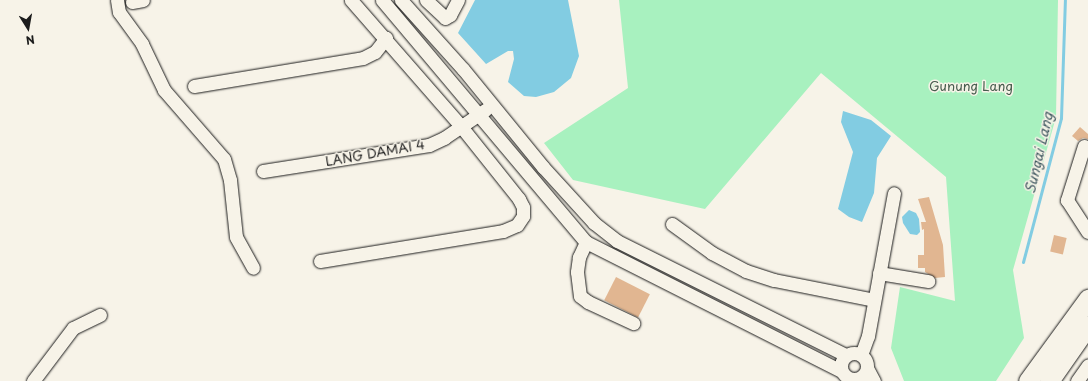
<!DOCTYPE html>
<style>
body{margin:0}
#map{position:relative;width:1088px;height:381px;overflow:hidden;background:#f7f3e8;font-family:"Playpen Sans",sans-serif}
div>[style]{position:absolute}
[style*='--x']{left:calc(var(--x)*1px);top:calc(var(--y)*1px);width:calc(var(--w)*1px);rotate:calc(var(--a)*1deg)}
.green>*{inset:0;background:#a8f1bf}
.water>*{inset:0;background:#82cce2}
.stream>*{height:3px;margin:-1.5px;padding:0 1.5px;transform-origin:1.5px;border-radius:1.5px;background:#82cce2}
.building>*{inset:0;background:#e1b691;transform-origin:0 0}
.roads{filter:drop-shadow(0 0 1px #1c1c1c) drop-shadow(0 0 1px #1c1c1c)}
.minor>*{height:13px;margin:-6.5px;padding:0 6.5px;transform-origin:6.5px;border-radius:6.5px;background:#f7f3e8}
.minor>.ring{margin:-6.5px;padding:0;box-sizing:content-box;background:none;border:13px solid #f7f3e8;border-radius:50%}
.highway>*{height:19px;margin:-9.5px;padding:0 9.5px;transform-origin:9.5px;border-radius:9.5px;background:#f7f3e8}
span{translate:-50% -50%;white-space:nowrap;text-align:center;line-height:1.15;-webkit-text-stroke:3px #f7f3e8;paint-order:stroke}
.park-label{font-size:13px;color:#465c4d}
.street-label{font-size:13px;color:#1c1c1c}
.water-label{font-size:14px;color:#405a61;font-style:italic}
.north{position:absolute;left:8px;top:8px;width:40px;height:40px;-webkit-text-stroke:3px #f7f3e8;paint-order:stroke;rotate:169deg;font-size:11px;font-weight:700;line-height:16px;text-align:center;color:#1c1c1c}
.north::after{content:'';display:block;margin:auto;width:14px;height:18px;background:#1c1c1c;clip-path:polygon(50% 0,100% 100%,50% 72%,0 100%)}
</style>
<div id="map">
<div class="green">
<div style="clip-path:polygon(619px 0,1058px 0,1056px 117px,1013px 270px,1024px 338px,996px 381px,904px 381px,891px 348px,900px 287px,955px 301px,946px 177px,821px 73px,705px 209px,573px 180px,544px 143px,628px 88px)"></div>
</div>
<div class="water">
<div style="clip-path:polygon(475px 0,568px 0,579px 56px,571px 78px,554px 92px,536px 97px,524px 96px,508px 82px,514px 59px,513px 51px,508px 51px,486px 64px,458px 33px)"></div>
<div style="clip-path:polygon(843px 111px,871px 120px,891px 136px,877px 158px,874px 193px,862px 222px,849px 217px,838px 209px,853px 152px,841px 122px)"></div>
<div style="clip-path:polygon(909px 210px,916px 213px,919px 219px,920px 232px,917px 235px,910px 234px,903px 223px,902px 217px)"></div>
</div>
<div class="stream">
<div style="--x:1023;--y:262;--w:149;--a:-75.2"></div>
<div style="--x:1061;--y:118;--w:118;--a:-88.1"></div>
</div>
<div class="building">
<div style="clip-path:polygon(1080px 127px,1088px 134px,1088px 139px,1083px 138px,1078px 141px,1072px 136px)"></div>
<div style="clip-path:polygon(929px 197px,943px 245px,945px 277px,935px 278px,925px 272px,925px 268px,918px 268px,918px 255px,924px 255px,924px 229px,922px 230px,921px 222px,926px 222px,918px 199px)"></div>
<div style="left:1054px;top:235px;width:13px;height:17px;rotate:13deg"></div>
<div style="left:616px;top:277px;width:38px;height:26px;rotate:27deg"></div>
</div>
<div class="roads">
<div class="minor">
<div style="--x:117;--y:0;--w:12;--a:81"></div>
<div style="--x:119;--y:12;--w:39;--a:54"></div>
<div style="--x:142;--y:44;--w:51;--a:64.4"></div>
<div style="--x:164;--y:90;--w:91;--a:49"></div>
<div style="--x:224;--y:159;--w:22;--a:74"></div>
<div style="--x:230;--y:180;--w:57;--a:84"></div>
<div style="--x:236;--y:237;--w:35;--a:61"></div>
<div style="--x:382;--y:0;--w:317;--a:49.9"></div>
<div style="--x:586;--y:242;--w:286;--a:26.8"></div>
<div style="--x:401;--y:0;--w:93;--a:48.1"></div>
<div style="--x:463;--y:69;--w:127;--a:50.8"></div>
<div style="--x:543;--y:167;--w:76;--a:47.7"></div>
<div style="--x:594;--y:223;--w:29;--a:38"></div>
<div style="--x:617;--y:241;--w:256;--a:26.5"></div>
<div style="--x:426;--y:0;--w:26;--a:43"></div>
<div style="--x:445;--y:18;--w:6;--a:-31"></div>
<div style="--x:450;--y:15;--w:17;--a:-62"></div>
<div style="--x:132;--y:2;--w:11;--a:-10"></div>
<div style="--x:194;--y:86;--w:171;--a:-9.4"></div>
<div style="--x:363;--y:58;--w:13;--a:-27"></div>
<div style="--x:375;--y:52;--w:18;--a:-52"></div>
<div style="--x:1084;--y:146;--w:57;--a:107.5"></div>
<div style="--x:1067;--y:200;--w:38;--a:57"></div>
<div style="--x:263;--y:171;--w:168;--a:-8.9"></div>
<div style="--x:429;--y:145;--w:17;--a:-25"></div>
<div style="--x:444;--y:138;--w:50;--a:-34.3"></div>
<div style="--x:672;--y:224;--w:49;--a:35.9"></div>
<div style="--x:712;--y:253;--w:38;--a:28"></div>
<div style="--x:746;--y:271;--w:29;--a:18"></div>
<div style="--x:774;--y:280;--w:102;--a:11.3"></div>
<div style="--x:586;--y:242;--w:17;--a:115"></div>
<div style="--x:579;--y:257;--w:15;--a:98"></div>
<div style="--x:577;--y:272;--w:24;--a:83"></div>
<div style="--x:580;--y:296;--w:10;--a:37"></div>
<div style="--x:588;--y:302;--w:50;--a:25"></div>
<div style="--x:320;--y:261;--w:185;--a:-9.3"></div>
<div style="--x:503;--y:231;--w:15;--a:-23"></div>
<div style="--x:517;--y:225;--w:11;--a:-56"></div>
<div style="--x:523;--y:216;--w:9;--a:-90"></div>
<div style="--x:523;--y:207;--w:9;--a:-117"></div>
<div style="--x:519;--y:199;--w:95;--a:-128.6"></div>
<div style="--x:460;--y:125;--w:166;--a:-131.1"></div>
<div style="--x:879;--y:273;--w:50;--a:9.3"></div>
<div class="ring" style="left:841px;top:353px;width:13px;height:13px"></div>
<div style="--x:861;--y:355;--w:20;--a:-70"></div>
<div style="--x:868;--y:336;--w:145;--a:-79.7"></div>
<div style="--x:867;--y:368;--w:15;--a:62"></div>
<div style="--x:33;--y:381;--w:66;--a:-53"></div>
<div style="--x:73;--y:328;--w:30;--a:-26"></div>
<div style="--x:1077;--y:381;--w:19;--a:-55"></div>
</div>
<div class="highway">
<div style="--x:1028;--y:381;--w:102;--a:-53.8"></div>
<div style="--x:1049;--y:381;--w:68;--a:-55.1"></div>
</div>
</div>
<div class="park-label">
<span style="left:971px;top:86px">Gunung Lang</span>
</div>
<div class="street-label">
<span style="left:375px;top:153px;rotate:-10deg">LANG DAMAI 4</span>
</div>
<div class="water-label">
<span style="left:1039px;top:153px;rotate:-77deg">Sungai Lang</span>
</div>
<div class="north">N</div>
</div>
